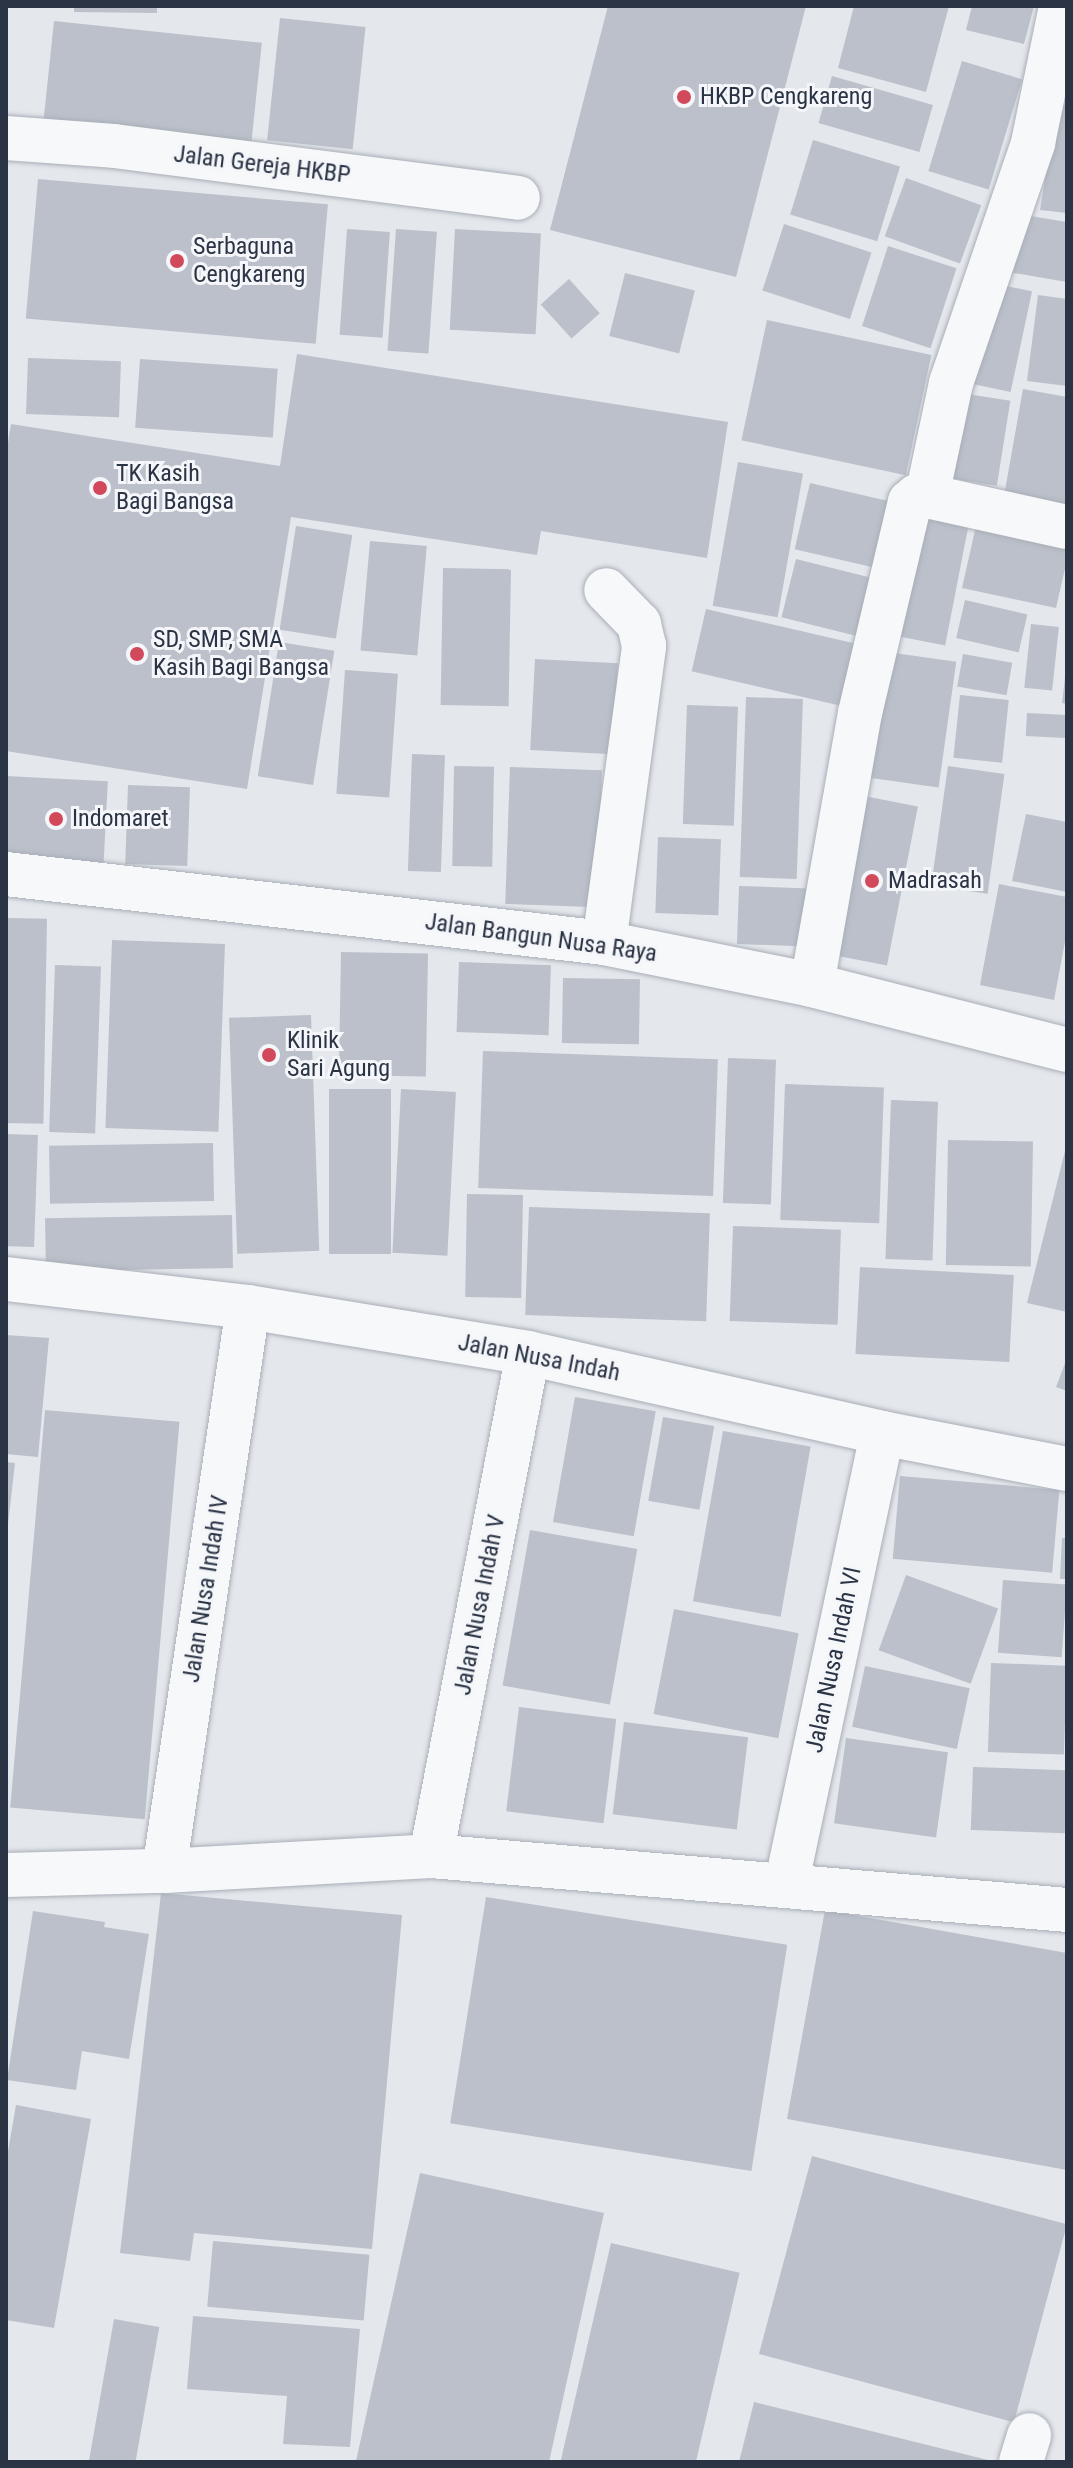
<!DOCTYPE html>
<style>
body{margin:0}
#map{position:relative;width:1073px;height:2468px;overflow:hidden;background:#e4e7ec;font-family:"Roboto Condensed",sans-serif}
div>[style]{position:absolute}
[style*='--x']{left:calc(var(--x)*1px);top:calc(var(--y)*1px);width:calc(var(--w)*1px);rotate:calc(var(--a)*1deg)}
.building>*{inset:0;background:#bbc0ca;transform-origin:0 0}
.roads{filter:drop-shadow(0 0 2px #a9aeb7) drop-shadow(0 0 2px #a9aeb7)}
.minor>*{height:44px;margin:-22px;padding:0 22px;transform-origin:22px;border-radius:22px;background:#f7f8fa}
.dots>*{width:22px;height:22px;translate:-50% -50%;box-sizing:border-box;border:4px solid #f4f6f9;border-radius:50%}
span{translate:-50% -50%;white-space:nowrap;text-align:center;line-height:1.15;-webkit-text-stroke:6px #f4f6f9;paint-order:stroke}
.poi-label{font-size:24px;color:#2b3445}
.left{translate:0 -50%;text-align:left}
.street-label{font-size:24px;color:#2b3445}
.frame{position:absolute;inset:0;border:8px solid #2b3445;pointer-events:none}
</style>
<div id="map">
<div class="building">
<div style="clip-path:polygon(74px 6px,157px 6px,157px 13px,74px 12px)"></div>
<div style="clip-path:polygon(608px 6px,806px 6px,736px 277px,550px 230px)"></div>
<div style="clip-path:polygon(854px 6px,949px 6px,926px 92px,838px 68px)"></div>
<div style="clip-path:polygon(972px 6px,1034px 6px,1024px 44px,966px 30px)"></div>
<div style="left:280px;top:18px;width:86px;height:123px;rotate:6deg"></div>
<div style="left:54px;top:21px;width:209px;height:100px;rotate:6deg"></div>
<div style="left:962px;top:61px;width:63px;height:115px;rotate:17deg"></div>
<div style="left:832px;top:76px;width:105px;height:49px;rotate:16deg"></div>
<div style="clip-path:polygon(1057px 104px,1067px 106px,1067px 213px,1040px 210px)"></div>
<div style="left:813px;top:140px;width:91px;height:78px;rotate:17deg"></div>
<div style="left:906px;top:178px;width:80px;height:62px;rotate:20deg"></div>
<div style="left:38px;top:179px;width:291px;height:140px;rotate:5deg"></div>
<div style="clip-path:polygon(1018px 214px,1067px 222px,1067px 282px,1008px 272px)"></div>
<div style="left:784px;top:224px;width:92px;height:70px;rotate:18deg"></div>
<div style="left:347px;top:229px;width:43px;height:106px;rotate:4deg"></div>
<div style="left:396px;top:229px;width:41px;height:122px;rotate:4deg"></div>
<div style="left:455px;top:229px;width:86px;height:101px;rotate:3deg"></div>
<div style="left:888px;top:246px;width:72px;height:84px;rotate:18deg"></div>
<div style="left:625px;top:273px;width:72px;height:65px;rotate:14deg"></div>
<div style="left:569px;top:279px;width:46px;height:38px;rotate:48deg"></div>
<div style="left:988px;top:282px;width:45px;height:103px;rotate:12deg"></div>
<div style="clip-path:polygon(1038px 295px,1067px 299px,1067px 386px,1027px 381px)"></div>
<div style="left:767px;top:320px;width:168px;height:123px;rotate:12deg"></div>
<div style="clip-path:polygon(297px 354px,728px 422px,707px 558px,541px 531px,537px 555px,291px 517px,247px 789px,6px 751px,6px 455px,11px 424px,280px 466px)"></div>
<div style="left:28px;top:358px;width:93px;height:56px;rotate:2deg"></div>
<div style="left:140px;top:359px;width:138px;height:69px;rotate:4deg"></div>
<div style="clip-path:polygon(1023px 389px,1067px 397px,1067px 507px,1004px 496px)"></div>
<div style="left:955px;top:392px;width:56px;height:86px;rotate:9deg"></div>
<div style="left:738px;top:462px;width:66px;height:146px;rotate:10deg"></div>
<div style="left:810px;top:483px;width:97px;height:68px;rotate:13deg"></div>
<div style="left:914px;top:507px;width:57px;height:130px;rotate:11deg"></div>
<div style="clip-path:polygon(978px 517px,1067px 537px,1067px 560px,1056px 608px,962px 588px)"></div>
<div style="left:296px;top:526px;width:57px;height:105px;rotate:9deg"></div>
<div style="left:370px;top:541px;width:57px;height:110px;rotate:5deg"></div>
<div style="left:796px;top:559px;width:92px;height:60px;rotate:14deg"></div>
<div style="left:443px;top:568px;width:68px;height:137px;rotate:1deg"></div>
<div style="left:965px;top:600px;width:64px;height:39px;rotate:13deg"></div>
<div style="left:706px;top:609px;width:164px;height:64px;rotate:13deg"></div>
<div style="left:1031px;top:624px;width:28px;height:64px;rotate:6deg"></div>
<div style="left:279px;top:642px;width:56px;height:136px;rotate:9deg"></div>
<div style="left:880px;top:651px;width:77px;height:127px;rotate:8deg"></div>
<div style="left:963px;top:654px;width:50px;height:33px;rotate:10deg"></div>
<div style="left:535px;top:659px;width:83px;height:91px;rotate:3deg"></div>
<div style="left:345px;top:670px;width:53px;height:124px;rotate:4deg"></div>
<div style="clip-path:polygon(1065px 677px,1067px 677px,1067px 704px,1062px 703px)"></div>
<div style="left:960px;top:695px;width:49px;height:63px;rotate:6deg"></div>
<div style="left:746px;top:697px;width:57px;height:180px;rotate:2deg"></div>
<div style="left:687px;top:705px;width:51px;height:119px;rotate:2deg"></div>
<div style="left:1027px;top:713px;width:40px;height:23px;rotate:3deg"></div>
<div style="left:412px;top:754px;width:33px;height:117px;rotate:2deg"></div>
<div style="left:454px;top:766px;width:40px;height:100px;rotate:1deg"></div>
<div style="left:948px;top:766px;width:57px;height:121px;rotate:8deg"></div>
<div style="left:510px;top:767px;width:92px;height:137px;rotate:2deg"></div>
<div style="left:6px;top:776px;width:102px;height:81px;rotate:3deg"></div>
<div style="left:128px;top:785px;width:62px;height:79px;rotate:2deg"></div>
<div style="left:859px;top:795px;width:60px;height:162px;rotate:11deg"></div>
<div style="clip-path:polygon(1026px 814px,1067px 822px,1067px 892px,1012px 881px)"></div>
<div style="left:658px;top:837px;width:63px;height:76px;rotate:2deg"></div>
<div style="clip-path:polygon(999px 884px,1067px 897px,1067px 931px,1054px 1000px,980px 985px)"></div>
<div style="left:739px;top:886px;width:70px;height:58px;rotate:2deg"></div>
<div style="left:6px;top:918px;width:41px;height:205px;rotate:1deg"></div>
<div style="left:112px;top:940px;width:113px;height:188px;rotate:2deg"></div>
<div style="left:341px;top:952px;width:87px;height:123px;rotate:1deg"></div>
<div style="left:459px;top:962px;width:92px;height:70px;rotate:2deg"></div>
<div style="left:55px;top:965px;width:46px;height:167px;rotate:2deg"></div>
<div style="left:563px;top:978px;width:77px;height:65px;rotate:1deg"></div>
<div style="left:311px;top:1015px;width:236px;height:82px;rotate:88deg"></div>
<div style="left:483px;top:1051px;width:235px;height:137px;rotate:2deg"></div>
<div style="left:728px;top:1058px;width:48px;height:145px;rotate:2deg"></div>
<div style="left:785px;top:1084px;width:99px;height:136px;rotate:2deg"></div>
<div style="left:329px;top:1089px;width:62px;height:165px"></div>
<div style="left:401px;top:1089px;width:55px;height:164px;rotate:3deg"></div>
<div style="left:891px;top:1100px;width:47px;height:159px;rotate:2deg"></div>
<div style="left:6px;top:1134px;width:32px;height:112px;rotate:2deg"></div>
<div style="left:948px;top:1140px;width:85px;height:125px;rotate:1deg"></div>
<div style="left:213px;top:1143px;width:58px;height:164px;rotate:89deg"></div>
<div style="clip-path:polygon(1067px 1143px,1067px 1312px,1027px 1303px)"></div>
<div style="left:467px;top:1194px;width:56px;height:103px;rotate:1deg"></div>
<div style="left:529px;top:1207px;width:181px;height:108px;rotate:2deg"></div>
<div style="left:232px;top:1215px;width:53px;height:187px;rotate:89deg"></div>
<div style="left:733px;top:1226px;width:108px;height:95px;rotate:2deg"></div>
<div style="left:860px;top:1267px;width:154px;height:87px;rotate:3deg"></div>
<div style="clip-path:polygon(6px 1335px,49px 1338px,38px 1457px,6px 1454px)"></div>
<div style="clip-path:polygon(1067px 1358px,1067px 1391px,1056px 1387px)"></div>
<div style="left:575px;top:1397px;width:82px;height:127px;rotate:10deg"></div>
<div style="left:45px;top:1410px;width:135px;height:399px;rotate:5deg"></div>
<div style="left:663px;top:1417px;width:52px;height:85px;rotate:10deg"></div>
<div style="left:723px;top:1431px;width:89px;height:173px;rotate:10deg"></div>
<div style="clip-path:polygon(6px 1462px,15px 1463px,8px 1524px,6px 1524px)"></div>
<div style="left:900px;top:1476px;width:160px;height:83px;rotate:5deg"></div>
<div style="left:530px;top:1530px;width:109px;height:158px;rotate:10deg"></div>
<div style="clip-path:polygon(1062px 1538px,1067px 1538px,1067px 1579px,1060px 1579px)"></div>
<div style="left:906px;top:1575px;width:98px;height:80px;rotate:20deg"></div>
<div style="left:1003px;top:1580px;width:64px;height:73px;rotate:4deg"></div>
<div style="left:674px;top:1609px;width:127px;height:107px;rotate:11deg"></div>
<div style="left:991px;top:1663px;width:76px;height:89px;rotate:2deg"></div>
<div style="left:865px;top:1666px;width:107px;height:62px;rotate:12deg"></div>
<div style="left:519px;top:1707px;width:98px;height:105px;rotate:7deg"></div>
<div style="left:624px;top:1722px;width:125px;height:93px;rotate:7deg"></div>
<div style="left:846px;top:1738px;width:103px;height:86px;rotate:8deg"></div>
<div style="left:973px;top:1767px;width:94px;height:63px;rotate:2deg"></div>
<div style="clip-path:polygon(161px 1893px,402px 1915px,372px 2249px,194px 2233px,190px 2261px,120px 2253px)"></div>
<div style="left:486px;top:1897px;width:305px;height:229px;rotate:9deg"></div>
<div style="clip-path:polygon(825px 1910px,1067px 1953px,1067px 2170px,787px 2119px)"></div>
<div style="clip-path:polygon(33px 1911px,105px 1922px,104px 1927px,149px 1934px,129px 2059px,82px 2051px,76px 2090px,7px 2080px)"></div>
<div style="clip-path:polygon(16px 2105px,91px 2119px,54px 2328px,6px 2320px,6px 2163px)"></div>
<div style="left:812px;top:2156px;width:264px;height:205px;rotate:15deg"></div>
<div style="clip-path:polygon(420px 2173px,604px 2213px,549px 2462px,356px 2461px)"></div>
<div style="left:213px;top:2241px;width:157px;height:66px;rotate:5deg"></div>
<div style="left:611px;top:2243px;width:132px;height:225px;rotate:13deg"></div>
<div style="clip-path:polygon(193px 2316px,360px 2329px,350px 2447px,283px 2444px,287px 2396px,187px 2389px)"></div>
<div style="left:114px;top:2319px;width:46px;height:145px;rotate:10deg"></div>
<div style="clip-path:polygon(754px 2402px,992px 2461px,992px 2462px,739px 2462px)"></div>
</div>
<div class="roads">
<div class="minor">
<div style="--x:6;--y:138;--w:108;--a:4.2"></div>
<div style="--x:114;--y:146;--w:407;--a:7.3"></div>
<div style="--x:927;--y:496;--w:116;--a:-78"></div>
<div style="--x:951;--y:383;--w:254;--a:-71.1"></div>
<div style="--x:1033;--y:143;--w:140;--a:-78.4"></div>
<div style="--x:6;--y:874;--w:602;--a:6.58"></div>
<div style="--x:604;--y:943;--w:212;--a:11.4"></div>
<div style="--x:812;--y:985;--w:263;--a:14.3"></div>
<div style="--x:604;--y:943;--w:300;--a:-82.3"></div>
<div style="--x:644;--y:646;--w:23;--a:-103"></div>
<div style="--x:639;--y:624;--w:47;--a:-134.1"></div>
<div style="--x:812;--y:985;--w:276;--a:-80"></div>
<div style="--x:860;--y:713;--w:217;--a:-76.7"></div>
<div style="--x:910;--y:502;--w:9;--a:-41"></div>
<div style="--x:917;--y:496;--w:10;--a:0"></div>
<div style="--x:927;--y:496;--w:143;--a:12.5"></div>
<div style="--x:6;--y:1279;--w:244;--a:6.6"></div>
<div style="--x:248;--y:1307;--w:284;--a:9.3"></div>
<div style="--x:528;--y:1353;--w:363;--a:12.7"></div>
<div style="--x:882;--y:1433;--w:188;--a:11"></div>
<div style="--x:431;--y:1856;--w:512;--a:-79.08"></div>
<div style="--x:164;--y:1871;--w:570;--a:-81.53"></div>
<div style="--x:6;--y:1875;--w:158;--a:-1.5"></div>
<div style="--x:164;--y:1871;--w:267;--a:-3.2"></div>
<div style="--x:431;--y:1856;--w:638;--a:4.85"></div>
<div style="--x:786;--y:1886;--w:463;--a:-78"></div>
<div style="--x:1021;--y:2462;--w:28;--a:-73"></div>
</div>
</div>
<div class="dots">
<div style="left:684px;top:97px;background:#d1495b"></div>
<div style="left:177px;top:261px;background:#d1495b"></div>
<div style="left:100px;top:488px;background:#d1495b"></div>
<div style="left:137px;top:654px;background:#d1495b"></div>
<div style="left:56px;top:819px;background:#d1495b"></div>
<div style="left:872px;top:881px;background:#d1495b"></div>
<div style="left:269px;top:1055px;background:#d1495b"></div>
</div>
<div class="poi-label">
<span class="left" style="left:700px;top:97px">HKBP Cengkareng</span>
<span class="left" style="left:193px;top:261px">Serbaguna<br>Cengkareng</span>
<span class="left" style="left:116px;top:488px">TK Kasih<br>Bagi Bangsa</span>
<span class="left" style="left:153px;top:654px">SD, SMP, SMA<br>Kasih Bagi Bangsa</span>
<span class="left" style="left:72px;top:819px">Indomaret</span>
<span class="left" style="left:888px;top:881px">Madrasah</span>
<span class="left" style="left:287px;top:1055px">Klinik<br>Sari Agung</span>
</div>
<div class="street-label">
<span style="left:262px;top:165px;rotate:7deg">Jalan Gereja HKBP</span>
<span style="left:541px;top:938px;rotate:8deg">Jalan Bangun Nusa Raya</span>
<span style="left:539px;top:1358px;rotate:11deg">Jalan Nusa Indah</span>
<span style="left:206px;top:1589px;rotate:-81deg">Jalan Nusa Indah IV</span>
<span style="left:480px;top:1605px;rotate:-79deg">Jalan Nusa Indah V</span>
<span style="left:834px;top:1660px;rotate:-78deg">Jalan Nusa Indah VI</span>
</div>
<div class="frame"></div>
</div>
